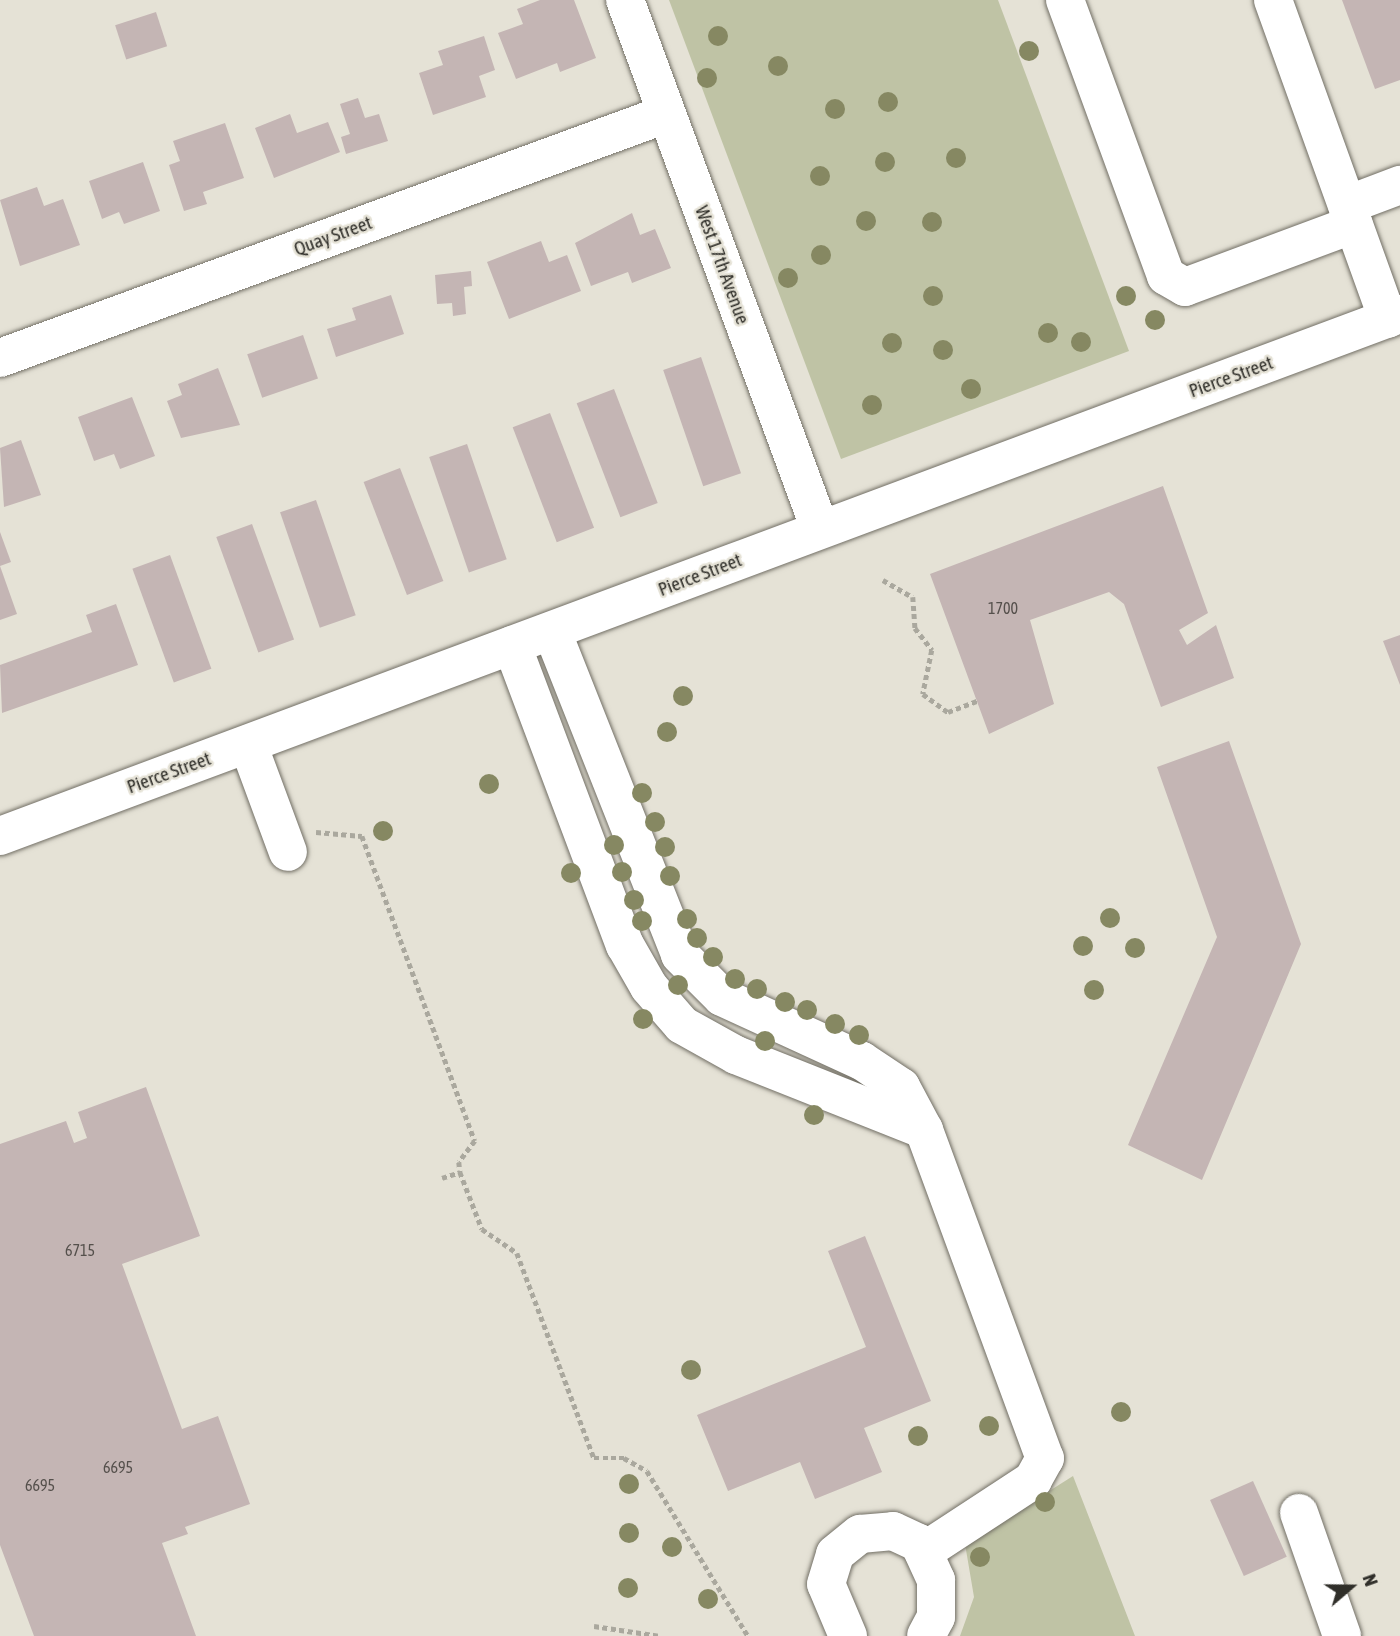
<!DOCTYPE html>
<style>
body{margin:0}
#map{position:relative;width:1400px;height:1636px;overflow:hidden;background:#e5e2d6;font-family:"Asap Condensed",sans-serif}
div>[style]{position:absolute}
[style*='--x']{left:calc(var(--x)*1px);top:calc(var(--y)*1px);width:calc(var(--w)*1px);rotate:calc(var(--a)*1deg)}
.green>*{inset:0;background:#bfc3a5}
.building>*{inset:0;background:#c4b5b4;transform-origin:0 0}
.path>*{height:4.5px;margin-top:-2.25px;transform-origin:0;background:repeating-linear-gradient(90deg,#aaa89e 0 5px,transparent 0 8.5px)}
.roads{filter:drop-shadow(0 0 2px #726f65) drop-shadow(0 0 2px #726f65)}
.minor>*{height:38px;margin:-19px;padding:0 19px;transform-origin:19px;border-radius:19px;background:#fff}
.trees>*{width:20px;height:20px;margin:-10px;border-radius:50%;background:#868862}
span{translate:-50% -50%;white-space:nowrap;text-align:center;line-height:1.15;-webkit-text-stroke:5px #e5e2d6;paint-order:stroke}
.number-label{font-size:16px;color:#55504c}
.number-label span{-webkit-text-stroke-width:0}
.street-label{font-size:19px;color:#302f2a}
.north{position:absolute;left:1316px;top:1552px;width:70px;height:70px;-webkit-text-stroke:5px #e5e2d6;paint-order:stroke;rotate:70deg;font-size:19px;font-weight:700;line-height:28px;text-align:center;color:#302f2a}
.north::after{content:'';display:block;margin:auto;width:24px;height:32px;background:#302f2a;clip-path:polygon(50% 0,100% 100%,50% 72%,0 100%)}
</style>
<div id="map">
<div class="green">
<div style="clip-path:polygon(669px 0,998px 0,1129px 351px,841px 459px)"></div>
<div style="clip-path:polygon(1073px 1476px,1135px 1636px,960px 1636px,974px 1597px,965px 1544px)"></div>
</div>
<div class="building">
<div style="clip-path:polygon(540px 0,574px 0,596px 58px,560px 72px,557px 63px,516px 79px,498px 33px,523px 24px,517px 9px)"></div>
<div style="clip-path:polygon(1342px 0,1400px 0,1400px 80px,1375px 89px)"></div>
<div style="left:156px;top:12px;width:36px;height:43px;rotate:72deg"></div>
<div style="clip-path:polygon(484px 36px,495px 70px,479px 76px,486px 97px,433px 115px,419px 73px,443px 65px,438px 51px)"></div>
<div style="clip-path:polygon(358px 98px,365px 118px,379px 114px,388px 141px,346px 154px,341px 137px,350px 134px,340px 104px)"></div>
<div style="clip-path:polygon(290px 114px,297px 133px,328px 122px,340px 152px,274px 178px,255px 128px)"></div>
<div style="clip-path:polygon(225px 123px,244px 178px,203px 192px,207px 204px,184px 211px,169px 165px,180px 161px,173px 141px)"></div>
<div style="clip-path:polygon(143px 162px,160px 211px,124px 224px,119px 212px,102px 219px,89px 181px)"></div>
<div style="clip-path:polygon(37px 187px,44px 206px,63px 199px,80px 245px,20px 266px,0 200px)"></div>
<div style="clip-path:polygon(632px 213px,640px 235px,655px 229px,671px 268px,632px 283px,628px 272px,591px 286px,575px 243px)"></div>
<div style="clip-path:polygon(541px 241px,549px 262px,567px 255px,581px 291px,509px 319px,487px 262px)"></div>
<div style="clip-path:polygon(471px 271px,472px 286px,464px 287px,466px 314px,453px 316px,452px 303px,437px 304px,435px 275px)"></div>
<div style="clip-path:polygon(391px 295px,404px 334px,336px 357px,327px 329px,356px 320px,352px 308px)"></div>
<div style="left:303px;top:335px;width:46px;height:59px;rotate:71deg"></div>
<div style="left:701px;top:357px;width:123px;height:40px;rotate:71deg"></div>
<div style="clip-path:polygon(218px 368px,240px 425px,181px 438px,167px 401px,182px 395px,178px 384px)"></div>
<div style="left:614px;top:389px;width:122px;height:40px;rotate:69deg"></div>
<div style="clip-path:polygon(132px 397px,155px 456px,120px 469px,114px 454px,94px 461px,78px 417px)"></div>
<div style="left:550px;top:413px;width:123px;height:40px;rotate:69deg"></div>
<div style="clip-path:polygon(21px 440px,41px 495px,4px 507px,0 448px)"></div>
<div style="left:467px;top:444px;width:122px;height:40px;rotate:71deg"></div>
<div style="left:400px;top:468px;width:121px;height:39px;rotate:69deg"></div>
<div style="clip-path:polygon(1163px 486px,1208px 613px,1179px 630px,1187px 645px,1216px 625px,1234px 678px,1161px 707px,1124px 604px,1109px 592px,1030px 620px,1054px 704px,989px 734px,930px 574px)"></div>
<div style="left:316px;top:500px;width:122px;height:38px;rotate:71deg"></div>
<div style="left:252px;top:524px;width:123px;height:38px;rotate:70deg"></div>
<div style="clip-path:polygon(0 532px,11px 562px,0 566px)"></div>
<div style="left:170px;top:555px;width:121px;height:40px;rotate:70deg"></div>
<div style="clip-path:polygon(0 566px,17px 614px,0 620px)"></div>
<div style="clip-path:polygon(116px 604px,138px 665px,2px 713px,0 665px,92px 632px,86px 615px)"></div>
<div style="clip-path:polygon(1400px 635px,1400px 685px,1383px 641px)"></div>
<div style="clip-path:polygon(1229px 741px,1301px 944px,1202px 1180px,1128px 1145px,1217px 937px,1157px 767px)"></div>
<div style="clip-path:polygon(146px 1087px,200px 1236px,122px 1264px,182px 1429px,218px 1416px,250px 1504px,185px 1527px,188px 1534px,162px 1543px,196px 1636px,34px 1636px,0 1545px,0 1144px,66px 1121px,74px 1143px,87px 1138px,78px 1112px)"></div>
<div style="clip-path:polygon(865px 1236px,931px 1401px,864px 1428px,882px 1472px,815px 1499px,800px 1462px,728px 1491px,697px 1415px,866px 1347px,828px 1251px)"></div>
<div style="left:1253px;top:1481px;width:83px;height:47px;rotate:66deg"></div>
</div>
<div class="path">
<div style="--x:883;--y:580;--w:34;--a:30"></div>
<div style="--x:913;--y:597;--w:31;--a:86"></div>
<div style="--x:915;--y:628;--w:28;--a:52"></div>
<div style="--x:932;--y:650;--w:45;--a:101.6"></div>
<div style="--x:923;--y:694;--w:31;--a:36"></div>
<div style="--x:948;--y:712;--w:31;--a:-21"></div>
<div style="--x:316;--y:832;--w:46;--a:5"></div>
<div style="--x:362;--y:836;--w:325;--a:69.7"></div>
<div style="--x:475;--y:1141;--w:26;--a:127"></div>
<div style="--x:459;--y:1162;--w:10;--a:84"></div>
<div style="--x:442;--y:1178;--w:19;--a:-18"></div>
<div style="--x:460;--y:1172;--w:61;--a:68.9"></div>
<div style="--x:482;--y:1229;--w:42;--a:34.4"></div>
<div style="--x:517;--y:1253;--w:219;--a:69.4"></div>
<div style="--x:594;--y:1458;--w:30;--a:0"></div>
<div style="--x:624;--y:1458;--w:26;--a:29"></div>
<div style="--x:647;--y:1471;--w:193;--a:58.5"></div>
<div style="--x:594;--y:1626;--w:67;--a:8.6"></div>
</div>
<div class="roads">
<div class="minor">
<div style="--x:625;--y:0;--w:564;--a:69.77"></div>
<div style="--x:1065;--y:0;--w:294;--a:69.9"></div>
<div style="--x:1166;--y:276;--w:22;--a:30"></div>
<div style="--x:1185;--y:287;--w:180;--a:-20.4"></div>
<div style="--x:1273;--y:0;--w:339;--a:70.2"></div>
<div style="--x:1347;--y:205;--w:57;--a:-20.7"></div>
<div style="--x:0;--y:358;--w:709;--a:-20.12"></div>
<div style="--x:552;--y:631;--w:348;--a:68.4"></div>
<div style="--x:680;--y:955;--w:59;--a:45"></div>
<div style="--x:722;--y:997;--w:154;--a:24.6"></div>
<div style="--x:862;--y:1061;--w:47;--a:33.7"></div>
<div style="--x:901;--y:1087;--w:49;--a:61.9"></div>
<div style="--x:924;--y:1130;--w:350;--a:69.8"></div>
<div style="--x:1045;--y:1458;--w:25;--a:119"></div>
<div style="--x:1033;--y:1480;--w:131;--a:146.8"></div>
<div style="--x:512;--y:645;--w:321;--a:69.4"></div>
<div style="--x:625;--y:945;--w:48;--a:60.3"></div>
<div style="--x:649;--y:987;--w:50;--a:49"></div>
<div style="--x:682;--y:1025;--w:62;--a:29.1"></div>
<div style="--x:736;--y:1055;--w:202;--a:21.7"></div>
<div style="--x:248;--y:744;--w:115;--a:69.7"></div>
<div style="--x:0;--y:836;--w:1494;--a:-20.45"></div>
<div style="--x:1299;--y:1513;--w:130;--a:70.7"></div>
<div style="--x:848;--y:1636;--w:56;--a:-112.9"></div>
<div style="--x:826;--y:1584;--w:31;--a:-73"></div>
<div style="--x:835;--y:1554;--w:32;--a:-39"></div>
<div style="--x:860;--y:1534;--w:33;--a:-5"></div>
<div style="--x:893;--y:1531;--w:29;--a:25"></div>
<div style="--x:919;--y:1543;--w:41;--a:65.3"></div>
<div style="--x:936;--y:1580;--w:37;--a:90"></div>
<div style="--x:936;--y:1617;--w:21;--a:118"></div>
</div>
</div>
<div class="trees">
<div style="left:718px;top:36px"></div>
<div style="left:1029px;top:51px"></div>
<div style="left:778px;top:66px"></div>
<div style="left:707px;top:78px"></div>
<div style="left:888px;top:102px"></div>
<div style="left:835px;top:109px"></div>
<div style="left:956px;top:158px"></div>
<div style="left:885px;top:162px"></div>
<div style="left:820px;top:176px"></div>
<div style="left:866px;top:221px"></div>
<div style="left:932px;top:222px"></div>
<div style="left:821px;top:255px"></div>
<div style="left:788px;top:278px"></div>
<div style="left:933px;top:296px"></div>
<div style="left:1126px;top:296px"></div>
<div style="left:1155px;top:320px"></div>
<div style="left:1048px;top:333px"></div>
<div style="left:1081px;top:342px"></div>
<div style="left:892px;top:343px"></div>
<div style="left:943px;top:350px"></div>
<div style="left:971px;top:389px"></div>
<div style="left:872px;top:405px"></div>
<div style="left:683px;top:696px"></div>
<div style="left:667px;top:732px"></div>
<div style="left:489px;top:784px"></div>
<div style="left:642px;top:793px"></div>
<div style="left:655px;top:822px"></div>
<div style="left:383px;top:831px"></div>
<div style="left:614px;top:845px"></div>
<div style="left:665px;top:847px"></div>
<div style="left:622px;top:872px"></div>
<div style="left:571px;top:873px"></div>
<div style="left:670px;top:876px"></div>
<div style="left:634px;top:900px"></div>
<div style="left:1110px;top:918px"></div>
<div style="left:687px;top:919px"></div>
<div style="left:642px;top:921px"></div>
<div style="left:697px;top:938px"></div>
<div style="left:1083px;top:946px"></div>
<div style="left:1135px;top:948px"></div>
<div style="left:713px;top:957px"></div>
<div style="left:735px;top:979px"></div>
<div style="left:678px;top:985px"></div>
<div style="left:757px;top:989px"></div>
<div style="left:1094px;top:990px"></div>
<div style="left:785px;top:1002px"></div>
<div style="left:807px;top:1010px"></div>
<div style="left:643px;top:1019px"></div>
<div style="left:835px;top:1024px"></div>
<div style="left:859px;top:1035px"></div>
<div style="left:765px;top:1041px"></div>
<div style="left:814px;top:1115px"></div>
<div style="left:691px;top:1370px"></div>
<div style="left:1121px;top:1412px"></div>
<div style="left:989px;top:1426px"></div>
<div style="left:918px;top:1436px"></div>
<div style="left:629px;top:1484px"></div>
<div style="left:1045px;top:1502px"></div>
<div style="left:629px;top:1533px"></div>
<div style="left:672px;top:1547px"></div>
<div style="left:980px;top:1557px"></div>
<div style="left:628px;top:1588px"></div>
<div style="left:708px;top:1599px"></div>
</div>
<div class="number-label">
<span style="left:1003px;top:608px">1700</span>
<span style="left:80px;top:1250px">6715</span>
<span style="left:118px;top:1467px">6695</span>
<span style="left:40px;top:1485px">6695</span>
</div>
<div class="street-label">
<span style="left:333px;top:236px;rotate:-20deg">Quay Street</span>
<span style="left:722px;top:265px;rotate:70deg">West 17th Avenue</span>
<span style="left:1231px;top:377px;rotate:-20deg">Pierce Street</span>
<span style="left:700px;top:575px;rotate:-21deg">Pierce Street</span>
<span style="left:169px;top:773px;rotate:-20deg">Pierce Street</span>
</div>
<div class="north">N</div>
</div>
